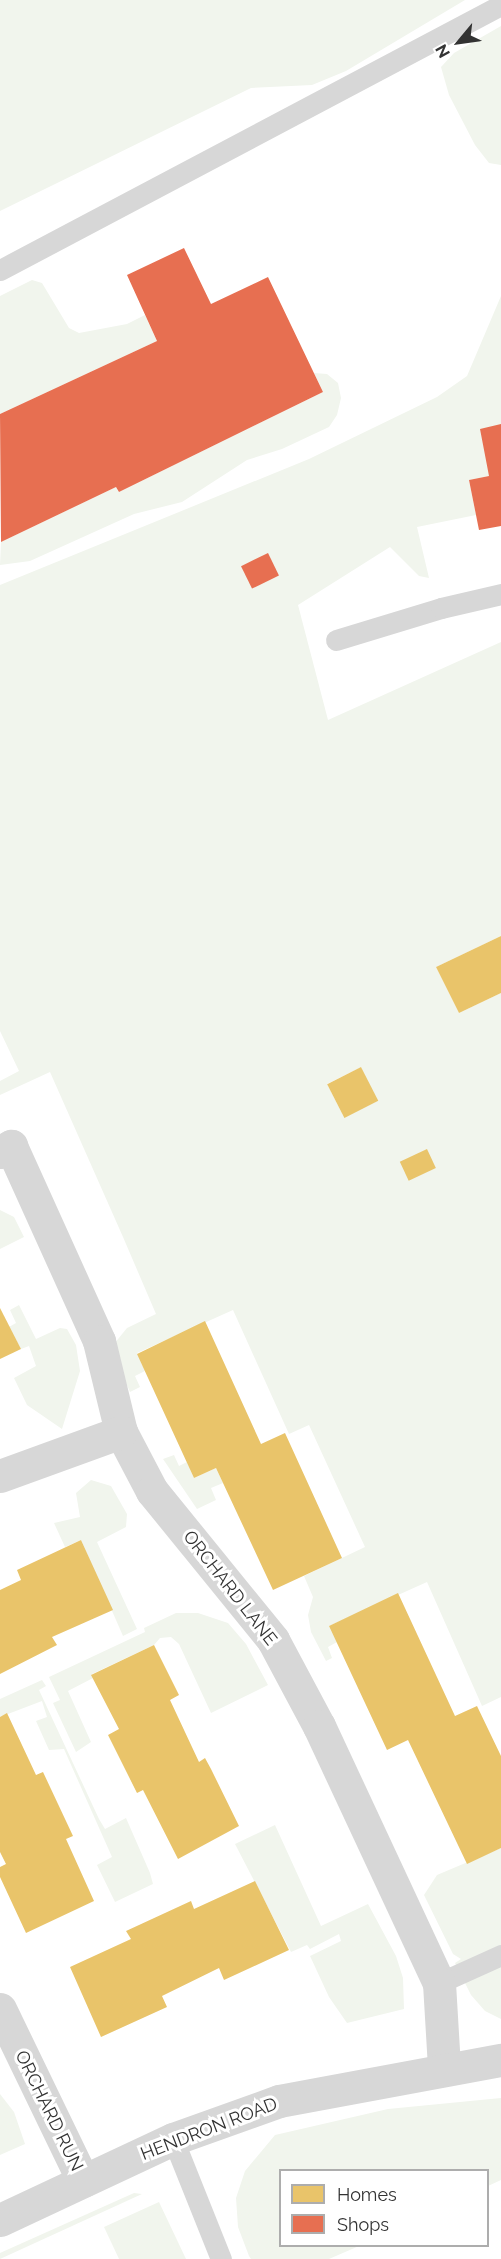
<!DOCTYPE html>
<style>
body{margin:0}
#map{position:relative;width:501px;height:2259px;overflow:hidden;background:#fff;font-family:Raleway,sans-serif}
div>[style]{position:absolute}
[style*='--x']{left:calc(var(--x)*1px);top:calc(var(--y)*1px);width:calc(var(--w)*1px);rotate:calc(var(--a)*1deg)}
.green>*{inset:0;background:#f1f5ed}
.homes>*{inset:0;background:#e9c46a;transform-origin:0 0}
.shops>*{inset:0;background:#e76f51;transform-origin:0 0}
.service>*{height:21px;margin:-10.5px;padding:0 10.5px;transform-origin:10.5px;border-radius:10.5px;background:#d7d7d7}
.minor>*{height:33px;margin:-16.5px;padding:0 16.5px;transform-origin:16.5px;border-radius:16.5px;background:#d7d7d7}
.tertiary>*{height:33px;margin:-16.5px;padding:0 16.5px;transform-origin:16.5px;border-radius:16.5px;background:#d7d7d7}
span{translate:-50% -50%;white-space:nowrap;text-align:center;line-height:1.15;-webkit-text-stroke:6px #fff;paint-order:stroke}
.street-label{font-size:18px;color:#333}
.legend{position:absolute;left:279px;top:2169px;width:210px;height:78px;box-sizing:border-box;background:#fff;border:2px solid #adadad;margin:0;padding:8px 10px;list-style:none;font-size:18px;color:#333}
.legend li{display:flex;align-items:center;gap:12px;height:30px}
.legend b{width:30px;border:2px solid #adadad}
.north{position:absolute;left:429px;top:12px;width:60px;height:60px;-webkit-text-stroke:4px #fff;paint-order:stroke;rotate:241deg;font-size:16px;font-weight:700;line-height:24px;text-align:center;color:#333}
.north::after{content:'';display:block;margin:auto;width:21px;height:27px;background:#333;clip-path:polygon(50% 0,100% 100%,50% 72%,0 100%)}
</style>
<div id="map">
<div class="green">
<div style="clip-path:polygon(0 0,465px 0,346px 71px,312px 85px,251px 88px,0 211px)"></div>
<div style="clip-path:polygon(501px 26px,501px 165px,489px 163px,475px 145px,449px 95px,441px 67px,454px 53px)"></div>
<div style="clip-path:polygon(32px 280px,42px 283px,69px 328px,79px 333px,127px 324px,145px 315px,157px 341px,0 414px,0 296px)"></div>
<div style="clip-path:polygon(evenodd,501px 296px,501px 424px,489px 476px,469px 480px,476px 515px,417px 527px,429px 578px,419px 576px,390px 547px,298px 605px,328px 720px,501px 642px,501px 936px,436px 967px,459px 1013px,501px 993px,501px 1697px,482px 1706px,427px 1582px,329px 1626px,337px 1642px,328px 1647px,332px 1658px,326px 1661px,311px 1632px,308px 1615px,313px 1597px,304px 1576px,365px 1547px,309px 1425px,289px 1434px,233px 1310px,137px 1353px,145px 1371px,135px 1376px,140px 1387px,130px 1392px,115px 1358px,114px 1344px,127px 1328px,156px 1314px,123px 1237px,50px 1072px,0 1095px,0 1081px,19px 1071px,0 1031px,0 585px,309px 459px,437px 397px,467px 376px,501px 296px,361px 1067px,377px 1101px,344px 1117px,327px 1084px,361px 1067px)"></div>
<div style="clip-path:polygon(314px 373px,327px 374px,338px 383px,341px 398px,337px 415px,329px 427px,282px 449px,247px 460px,182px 502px,134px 514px,30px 561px,0 565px,1px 542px,116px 487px,119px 492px,323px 392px)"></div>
<div style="clip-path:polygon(0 1210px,14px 1217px,24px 1237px,0 1249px)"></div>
<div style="clip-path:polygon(19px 1305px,36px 1339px,60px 1328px,67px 1329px,76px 1345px,80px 1371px,62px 1429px,27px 1405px,14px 1378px,36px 1366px,29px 1346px,21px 1349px,9px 1327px,16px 1323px,10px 1310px)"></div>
<div style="clip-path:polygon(174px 1455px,179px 1466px,187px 1462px,194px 1478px,216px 1468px,223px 1483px,211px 1488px,216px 1500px,197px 1509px,163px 1459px)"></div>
<div style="clip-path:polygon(91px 1480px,111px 1486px,127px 1514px,126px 1527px,97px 1542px,137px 1629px,123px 1636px,81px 1540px,65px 1547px,54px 1523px,80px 1517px,76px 1493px)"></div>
<div style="clip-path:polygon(176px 1613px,198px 1613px,228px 1623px,246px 1644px,268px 1685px,211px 1713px,179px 1644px,171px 1637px,160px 1638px,154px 1645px,92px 1674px,93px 1678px,68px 1691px,91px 1742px,76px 1752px,53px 1703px,60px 1700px,49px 1677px,145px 1632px,144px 1628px)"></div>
<div style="clip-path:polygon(42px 1680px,46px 1686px,39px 1690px,99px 1819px,105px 1829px,126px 1818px,150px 1873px,153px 1884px,115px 1902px,97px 1865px,112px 1857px,64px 1749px,49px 1750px,36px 1721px,47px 1717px,42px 1701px,0 1717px,0 1699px)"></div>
<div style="clip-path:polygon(275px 1825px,321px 1926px,368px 1904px,396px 1956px,403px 1978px,404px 2009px,347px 2023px,329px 1997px,310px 1956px,341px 1941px,339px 1934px,310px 1949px,307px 1945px,291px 1952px,235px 1844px)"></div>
<div style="clip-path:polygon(501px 1848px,501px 2019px,485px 2011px,471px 1995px,455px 1963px,461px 1959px,453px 1954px,424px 1895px,437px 1875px)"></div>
<div style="clip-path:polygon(0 2094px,14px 2112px,25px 2144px,0 2155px)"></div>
<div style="clip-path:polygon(501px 2098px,501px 2180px,488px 2186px,488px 2170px,280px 2170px,280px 2246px,359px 2246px,329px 2259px,251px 2259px,249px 2256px,238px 2227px,236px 2198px,245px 2171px,275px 2135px,388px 2109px)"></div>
<div style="clip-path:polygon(134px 2193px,142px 2194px,0 2259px,0 2253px)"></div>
<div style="clip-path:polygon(159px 2202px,186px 2259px,119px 2259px,104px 2227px)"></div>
</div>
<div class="homes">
<div style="clip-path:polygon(501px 936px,501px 993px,459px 1013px,436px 967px)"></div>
<div style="left:361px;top:1067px;width:38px;height:38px;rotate:63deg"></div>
<div style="left:427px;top:1149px;width:21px;height:30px;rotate:65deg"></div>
<div style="clip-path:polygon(0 1308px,21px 1349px,0 1359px)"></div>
<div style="clip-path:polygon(205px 1321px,261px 1444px,285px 1433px,342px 1558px,273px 1590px,216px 1468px,194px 1478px,137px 1354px)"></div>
<div style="clip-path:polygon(81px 1540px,113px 1610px,52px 1637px,57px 1645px,0 1674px,0 1590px,21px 1580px,17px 1570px)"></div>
<div style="clip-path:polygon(398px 1593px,455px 1716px,477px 1706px,501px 1756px,501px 1848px,467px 1864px,408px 1740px,387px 1750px,329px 1626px)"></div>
<div style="clip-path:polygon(154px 1645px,179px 1695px,170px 1700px,199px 1762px,205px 1758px,211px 1769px,239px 1826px,178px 1859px,143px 1790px,137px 1793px,108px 1735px,119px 1729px,91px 1675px)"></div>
<div style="clip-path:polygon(7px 1713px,36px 1775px,43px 1772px,73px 1836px,66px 1839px,94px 1901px,26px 1933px,0 1877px,0 1867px,6px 1864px,0 1852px,0 1717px)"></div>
<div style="clip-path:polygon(255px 1881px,289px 1950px,224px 1980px,219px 1968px,162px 1996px,167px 2007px,101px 2037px,70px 1967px,131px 1939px,126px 1931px,191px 1901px,194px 1909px)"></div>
</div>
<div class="shops">
<div style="clip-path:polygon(184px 248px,211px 304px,268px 277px,323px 392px,119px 492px,116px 487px,1px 542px,0 414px,157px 341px,127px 275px)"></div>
<div style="clip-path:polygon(501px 424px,501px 526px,479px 530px,469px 480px,489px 476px,480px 429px)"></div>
<div style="left:268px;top:553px;width:25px;height:30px;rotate:64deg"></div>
</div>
<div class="service">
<div style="--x:0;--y:270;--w:567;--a:-27.88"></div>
<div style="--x:336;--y:640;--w:110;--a:-16.9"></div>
<div style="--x:441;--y:608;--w:62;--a:-13.1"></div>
<div style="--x:439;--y:1983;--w:68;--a:-24.3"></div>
<div style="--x:173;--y:2139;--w:129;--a:68.2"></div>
</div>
<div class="minor">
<div style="--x:0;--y:1152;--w:13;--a:-29"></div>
<div style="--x:11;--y:1146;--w:214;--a:65.7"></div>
<div style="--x:99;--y:1341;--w:94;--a:76.4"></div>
<div style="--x:121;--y:1432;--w:67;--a:62.3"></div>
<div style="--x:152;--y:1491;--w:192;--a:50.9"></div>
<div style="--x:273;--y:1640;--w:98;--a:61.9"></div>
<div style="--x:319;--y:1726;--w:284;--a:65"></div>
<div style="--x:439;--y:1983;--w:85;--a:86.6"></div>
<div style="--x:0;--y:1476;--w:129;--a:-20"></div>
<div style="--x:0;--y:2009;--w:191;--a:64.2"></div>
</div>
<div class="tertiary">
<div style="--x:0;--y:2220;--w:191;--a:-25.1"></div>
<div style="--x:173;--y:2139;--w:113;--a:-19.7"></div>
<div style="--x:279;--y:2101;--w:226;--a:-10.5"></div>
</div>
<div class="street-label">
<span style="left:230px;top:1588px;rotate:52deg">ORCHARD LANE</span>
<span style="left:49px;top:2111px;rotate:64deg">ORCHARD RUN</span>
<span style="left:209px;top:2129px;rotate:-21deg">HENDRON ROAD</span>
</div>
<ul class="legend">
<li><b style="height:16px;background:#e9c46a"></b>Homes</li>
<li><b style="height:16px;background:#e76f51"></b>Shops</li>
</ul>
<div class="north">N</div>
</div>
